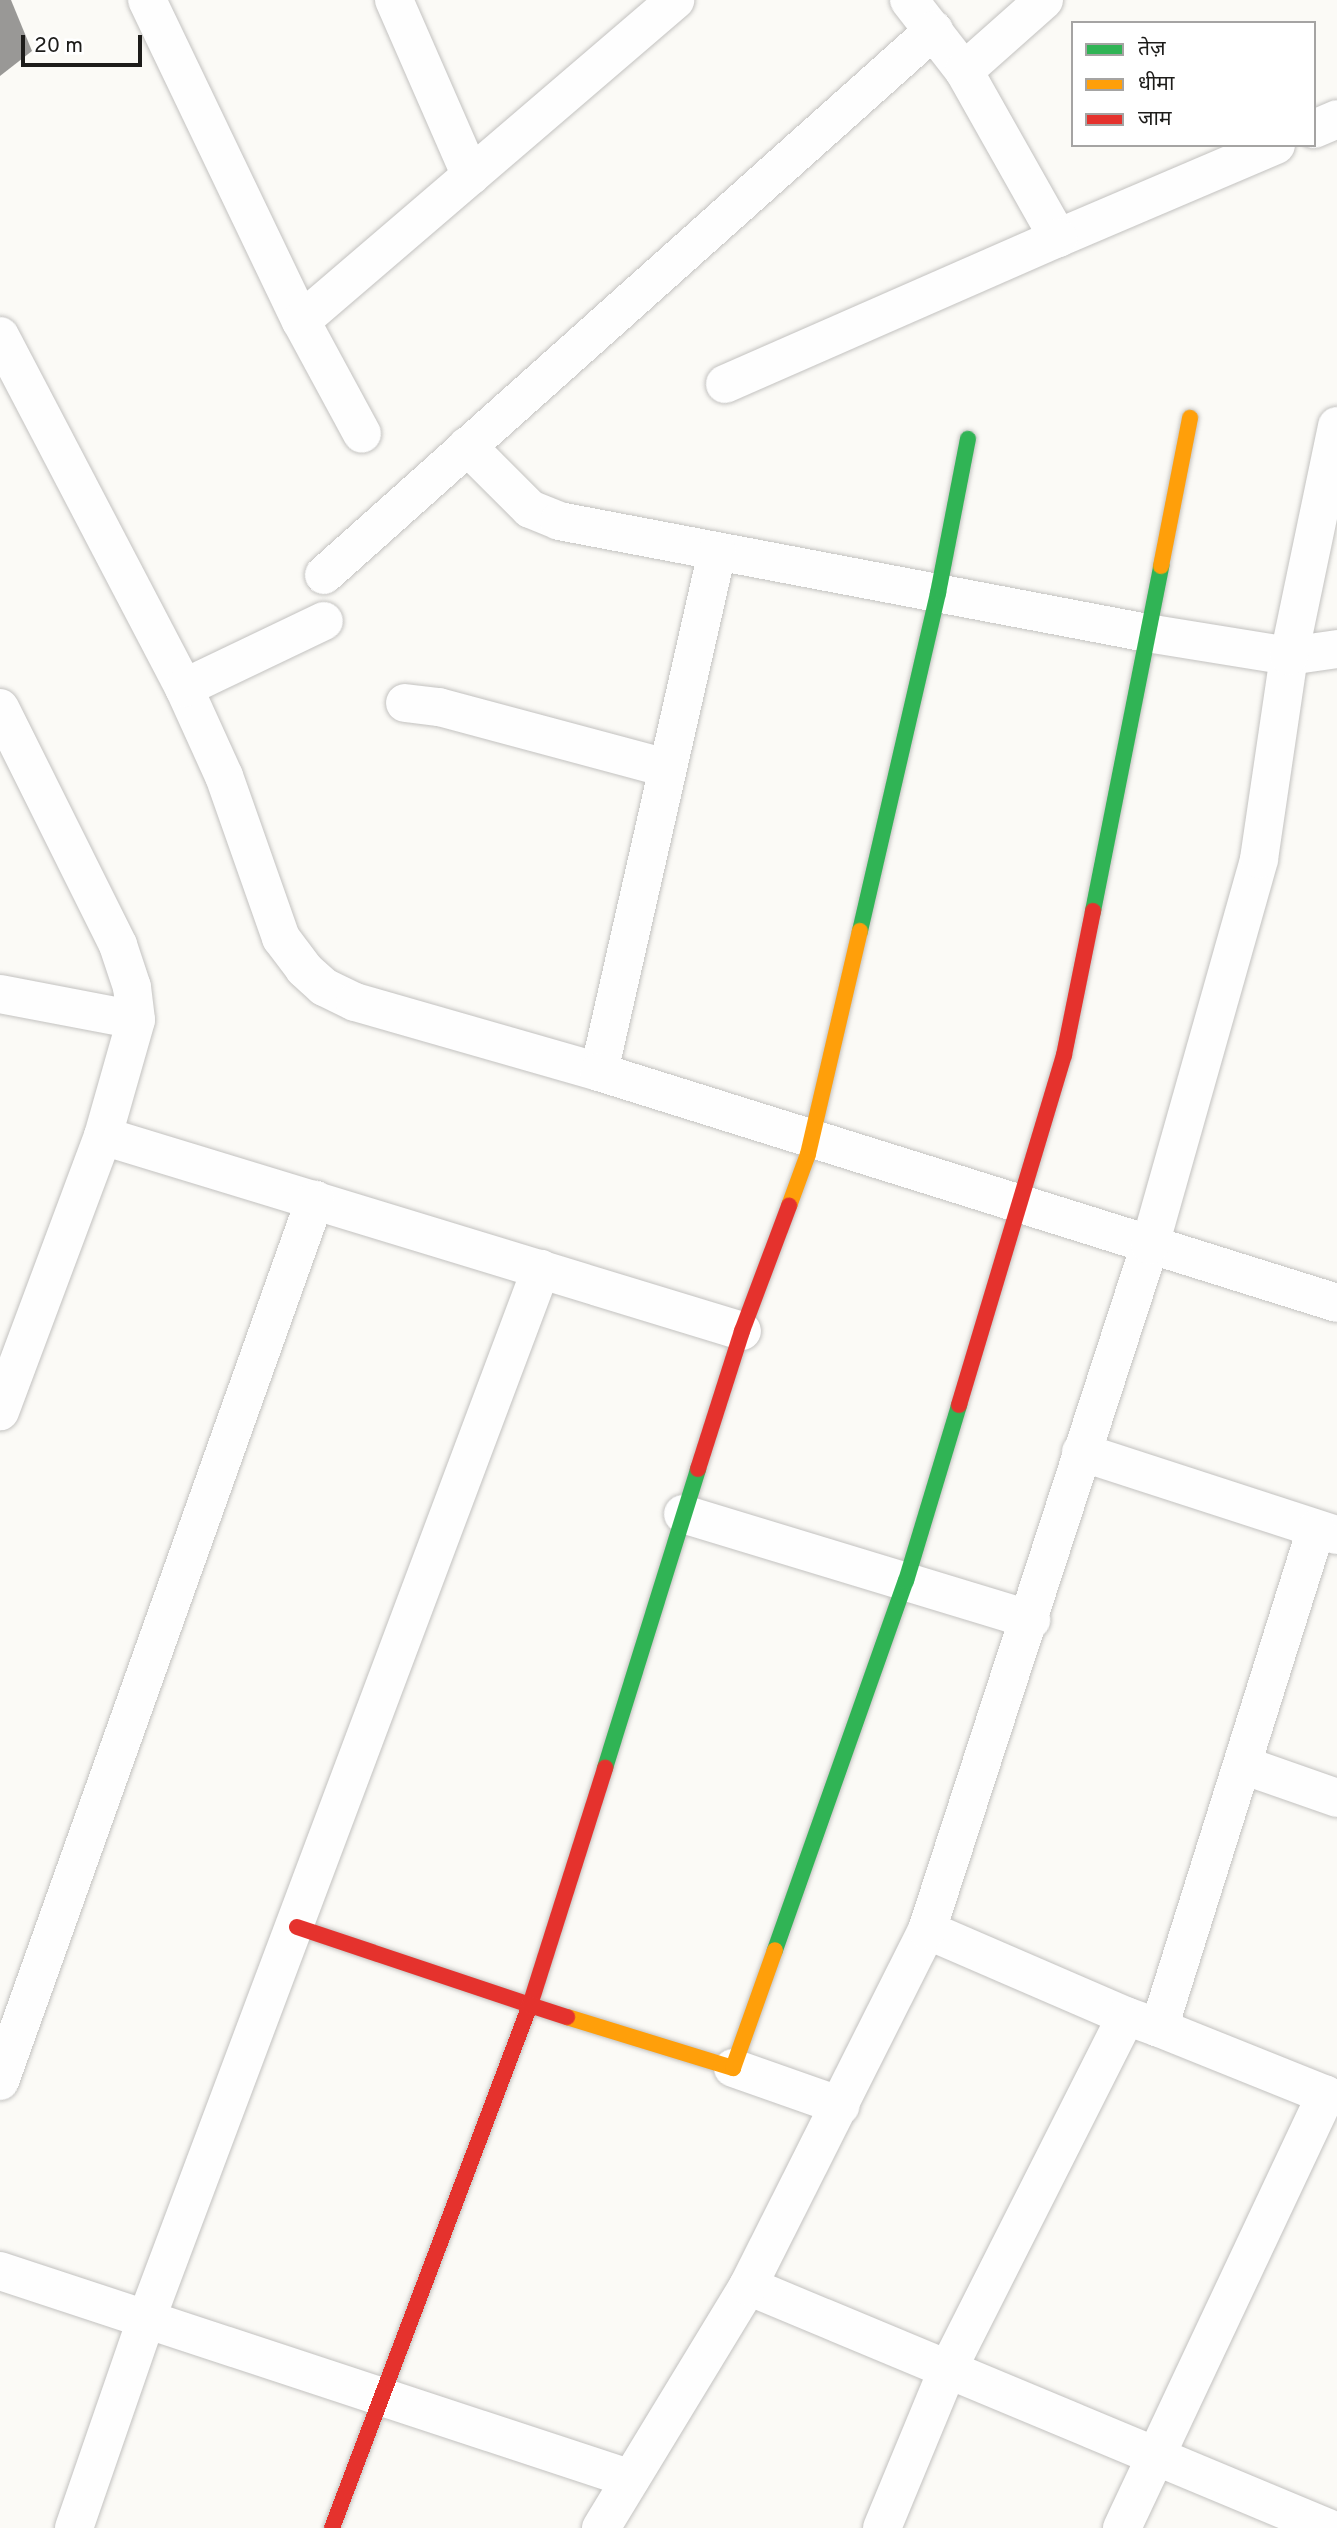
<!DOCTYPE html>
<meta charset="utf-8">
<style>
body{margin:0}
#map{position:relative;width:1337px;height:2528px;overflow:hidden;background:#fbfaf6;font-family:Overpass,"Noto Sans Devanagari",sans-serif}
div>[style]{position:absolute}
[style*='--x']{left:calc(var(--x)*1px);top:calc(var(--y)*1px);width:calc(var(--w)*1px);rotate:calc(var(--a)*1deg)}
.building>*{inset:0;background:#999896}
.roads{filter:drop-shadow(0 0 2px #c3c2c0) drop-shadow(0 0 2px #c3c2c0)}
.street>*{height:38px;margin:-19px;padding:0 19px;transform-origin:19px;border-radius:19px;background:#fefefe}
.fast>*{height:16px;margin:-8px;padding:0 8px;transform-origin:8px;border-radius:8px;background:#30b455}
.slow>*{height:16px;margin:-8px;padding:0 8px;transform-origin:8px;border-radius:8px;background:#ff9f0a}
.jam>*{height:16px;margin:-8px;padding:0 8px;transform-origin:8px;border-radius:8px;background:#e5322d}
span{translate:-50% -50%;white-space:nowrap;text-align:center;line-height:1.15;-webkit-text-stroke:7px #fff;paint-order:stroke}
.legend{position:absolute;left:1071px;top:21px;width:245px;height:126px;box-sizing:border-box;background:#fff;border:2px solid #a5a4a3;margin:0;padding:9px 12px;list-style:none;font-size:21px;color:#1d1c1a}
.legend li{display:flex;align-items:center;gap:14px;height:35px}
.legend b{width:35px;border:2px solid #a5a4a3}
.scale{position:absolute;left:21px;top:35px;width:121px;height:32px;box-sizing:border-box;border:4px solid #1d1c1a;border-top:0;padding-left:9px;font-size:21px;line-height:24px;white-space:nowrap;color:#1d1c1a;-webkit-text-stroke:5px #fff;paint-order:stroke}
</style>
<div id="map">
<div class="building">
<div style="clip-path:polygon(0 0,11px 0,32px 51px,0 76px)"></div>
</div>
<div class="roads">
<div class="street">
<div style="--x:147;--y:0;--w:356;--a:64.4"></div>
<div style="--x:301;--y:321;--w:128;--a:61.6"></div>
<div style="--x:394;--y:0;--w:192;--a:66.4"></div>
<div style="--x:909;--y:0;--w:90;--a:52.2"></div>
<div style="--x:964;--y:71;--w:192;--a:60.6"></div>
<div style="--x:1058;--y:238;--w:237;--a:-23.1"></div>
<div style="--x:964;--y:71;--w:107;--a:-41.6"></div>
<div style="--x:1314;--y:129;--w:25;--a:-23"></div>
<div style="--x:301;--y:321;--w:493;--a:-40.6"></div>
<div style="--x:0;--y:336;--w:397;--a:62.4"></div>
<div style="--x:184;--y:688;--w:97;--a:65.6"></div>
<div style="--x:224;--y:776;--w:172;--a:70.6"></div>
<div style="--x:281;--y:938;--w:39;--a:53"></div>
<div style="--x:304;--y:969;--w:27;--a:42"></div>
<div style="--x:324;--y:987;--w:34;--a:26"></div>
<div style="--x:355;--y:1002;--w:254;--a:16"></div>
<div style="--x:725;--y:384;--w:364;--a:-23.7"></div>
<div style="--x:467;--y:446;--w:89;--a:45"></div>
<div style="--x:530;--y:509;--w:31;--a:22"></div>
<div style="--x:559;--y:521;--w:599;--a:10.78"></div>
<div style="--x:1147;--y:633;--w:144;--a:9.2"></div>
<div style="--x:1289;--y:656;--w:49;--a:-8.3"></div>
<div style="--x:717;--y:552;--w:533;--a:102.79"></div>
<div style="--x:599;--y:1072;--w:773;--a:17.38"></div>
<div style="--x:324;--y:575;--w:818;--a:-41.78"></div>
<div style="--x:184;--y:688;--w:155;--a:-25.6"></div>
<div style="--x:405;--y:703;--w:34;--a:7"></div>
<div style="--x:439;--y:707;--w:236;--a:15"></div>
<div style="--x:0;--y:708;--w:265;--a:63.5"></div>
<div style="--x:118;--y:945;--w:44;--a:71.6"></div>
<div style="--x:132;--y:987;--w:33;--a:83"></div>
<div style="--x:0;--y:994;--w:138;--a:10.8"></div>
<div style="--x:136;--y:1020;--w:121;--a:105.9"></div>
<div style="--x:103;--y:1136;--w:294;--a:110.5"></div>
<div style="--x:103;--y:1136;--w:668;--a:16.97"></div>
<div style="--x:1081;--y:1452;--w:269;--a:18"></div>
<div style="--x:683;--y:1514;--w:364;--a:16.9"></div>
<div style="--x:1243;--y:1765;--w:100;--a:19.3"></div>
<div style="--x:927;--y:1930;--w:217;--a:23.4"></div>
<div style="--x:733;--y:2068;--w:114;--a:19.4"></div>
<div style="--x:0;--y:2081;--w:936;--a:-70.33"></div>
<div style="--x:0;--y:2271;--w:664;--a:18.24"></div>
<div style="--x:748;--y:2286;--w:628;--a:22.65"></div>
<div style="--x:74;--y:2528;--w:220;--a:-70.9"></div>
<div style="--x:146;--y:2320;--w:1123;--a:-69.4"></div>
<div style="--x:601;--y:2528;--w:283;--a:-58.7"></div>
<div style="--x:748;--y:2286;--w:398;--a:-63.3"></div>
<div style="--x:927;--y:1930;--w:720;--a:-71.97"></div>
<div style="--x:1150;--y:1245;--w:401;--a:-74.2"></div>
<div style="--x:1259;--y:859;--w:205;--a:-81.6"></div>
<div style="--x:1289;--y:656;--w:235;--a:-78.2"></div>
<div style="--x:882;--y:2528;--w:172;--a:-67.5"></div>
<div style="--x:948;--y:2369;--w:395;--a:-63.2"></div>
<div style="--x:1126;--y:2016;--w:35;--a:20"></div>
<div style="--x:1159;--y:2028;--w:523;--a:-72.53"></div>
<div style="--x:1122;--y:2528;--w:479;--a:-64.8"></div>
<div style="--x:1326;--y:2095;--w:180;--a:-158.1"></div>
</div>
<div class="fast">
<div style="--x:1093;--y:911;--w:352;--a:-78.8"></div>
<div style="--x:860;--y:931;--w:347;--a:-77"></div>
<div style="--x:938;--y:593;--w:157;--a:-79"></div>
<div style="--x:605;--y:1768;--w:313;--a:-72.7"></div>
<div style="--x:775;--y:1950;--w:392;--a:-70.5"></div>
<div style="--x:906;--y:1581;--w:184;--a:-73.2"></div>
</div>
<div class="slow">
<div style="--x:1161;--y:566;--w:151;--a:-78.9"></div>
<div style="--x:789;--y:1206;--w:55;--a:-69.9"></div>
<div style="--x:808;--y:1154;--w:229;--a:-76.9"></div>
<div style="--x:567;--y:2017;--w:174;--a:17.1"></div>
<div style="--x:733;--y:2068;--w:125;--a:-70.4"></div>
</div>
<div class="jam">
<div style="--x:959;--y:1405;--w:365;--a:-73.3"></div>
<div style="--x:1064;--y:1055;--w:147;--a:-78.6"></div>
<div style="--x:698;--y:1469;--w:145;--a:-72.3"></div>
<div style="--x:742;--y:1331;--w:134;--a:-69.4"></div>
<div style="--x:297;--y:1927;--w:246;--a:18.5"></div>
<div style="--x:530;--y:2005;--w:249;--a:-72.4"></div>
<div style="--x:332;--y:2528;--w:559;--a:-69.26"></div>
<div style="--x:530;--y:2005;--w:39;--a:18"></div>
</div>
</div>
<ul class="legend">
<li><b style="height:9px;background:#30b455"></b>तेज़</li>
<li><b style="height:9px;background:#ff9f0a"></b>धीमा</li>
<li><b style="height:9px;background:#e5322d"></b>जाम</li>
</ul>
<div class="scale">20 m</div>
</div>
